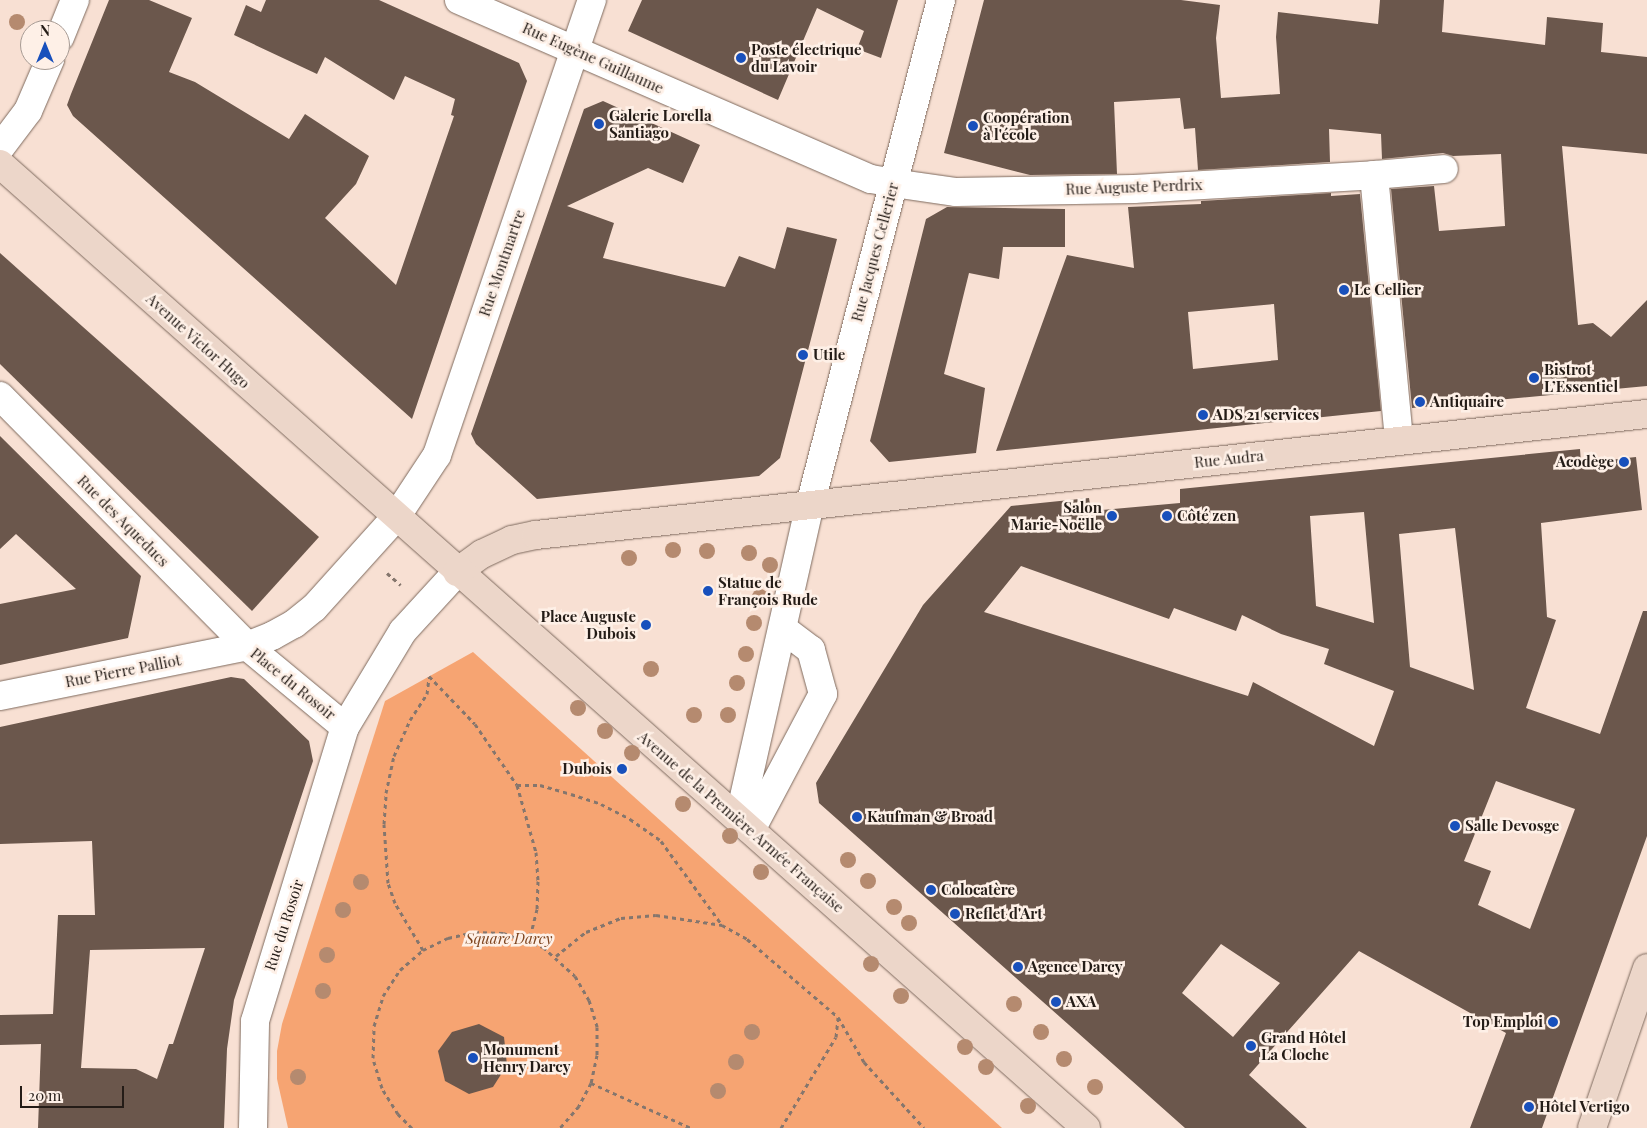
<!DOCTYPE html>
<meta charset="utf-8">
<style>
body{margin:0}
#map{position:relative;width:1647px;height:1128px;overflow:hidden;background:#f8e0d3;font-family:"Playfair Display",serif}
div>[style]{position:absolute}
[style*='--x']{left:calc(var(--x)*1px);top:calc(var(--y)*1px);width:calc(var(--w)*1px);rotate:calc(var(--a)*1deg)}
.green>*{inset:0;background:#f6a472}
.building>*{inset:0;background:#6b574c}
.path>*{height:3px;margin-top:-1.5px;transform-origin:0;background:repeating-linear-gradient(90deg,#85766d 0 4px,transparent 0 8px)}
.roads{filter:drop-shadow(0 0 1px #7e6a5e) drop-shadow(0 0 1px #7e6a5e)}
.minor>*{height:28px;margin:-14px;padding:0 14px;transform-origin:14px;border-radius:14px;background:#fff}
.tertiary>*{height:28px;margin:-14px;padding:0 14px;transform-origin:14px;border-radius:14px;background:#fff}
.secondary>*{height:28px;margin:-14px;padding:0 14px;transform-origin:14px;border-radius:14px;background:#ecd6c9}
.trees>*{width:16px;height:16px;margin:-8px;border-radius:50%;background:#b58a6f}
.dots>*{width:14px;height:14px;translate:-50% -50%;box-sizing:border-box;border:2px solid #fef0e7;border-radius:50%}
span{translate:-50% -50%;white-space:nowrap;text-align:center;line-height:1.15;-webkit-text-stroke:5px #fef0e7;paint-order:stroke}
.poi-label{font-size:15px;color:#241c17;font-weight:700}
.left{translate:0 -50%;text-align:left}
.right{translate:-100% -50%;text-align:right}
.street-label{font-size:15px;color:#241c17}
.park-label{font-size:15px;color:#7e441e;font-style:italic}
.north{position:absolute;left:20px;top:20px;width:50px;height:50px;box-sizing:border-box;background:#fef0e7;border:1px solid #a79b94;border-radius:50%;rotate:0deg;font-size:14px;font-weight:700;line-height:20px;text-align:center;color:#241c17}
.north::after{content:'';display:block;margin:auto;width:18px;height:22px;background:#1850bc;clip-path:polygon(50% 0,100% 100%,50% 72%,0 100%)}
.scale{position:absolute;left:20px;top:1086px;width:104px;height:22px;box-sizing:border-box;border:2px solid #241c17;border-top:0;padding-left:6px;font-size:15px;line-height:18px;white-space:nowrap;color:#241c17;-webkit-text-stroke:4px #fef0e7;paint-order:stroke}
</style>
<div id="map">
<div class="green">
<div style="clip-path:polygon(473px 652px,1002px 1128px,288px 1128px,277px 1079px,277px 1051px,282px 1024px,385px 701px)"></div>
</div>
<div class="building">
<div style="clip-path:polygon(109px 0,149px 0,192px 18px,169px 72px,195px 82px,289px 139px,305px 114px,369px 156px,356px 184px,325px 218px,396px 285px,454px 116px,451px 115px,455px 99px,405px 76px,394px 100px,325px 57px,317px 74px,234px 35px,246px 5px,261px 12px,266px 0,379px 0,519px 63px,527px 81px,412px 419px,73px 116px,67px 105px,71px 94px)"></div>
<div style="clip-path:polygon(642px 0,898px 0,881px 58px,857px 49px,864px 31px,817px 8px,778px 100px,628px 31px)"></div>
<div style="clip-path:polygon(984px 0,1181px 0,1220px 5px,1216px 38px,1221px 98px,1280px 94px,1276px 37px,1278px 12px,1378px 24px,1380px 0,1444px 0,1442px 32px,1545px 45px,1547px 17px,1603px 23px,1601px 52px,1647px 57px,1647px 154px,1562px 146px,1578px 325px,1593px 323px,1611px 337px,1647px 300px,1647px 386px,1412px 408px,1391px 189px,1434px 186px,1439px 231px,1505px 226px,1501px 154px,1453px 156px,1443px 153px,1382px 159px,1381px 134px,1329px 129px,1330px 162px,1198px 170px,1195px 128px,1184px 129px,1180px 98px,1114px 102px,1117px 174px,1030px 175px,944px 153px)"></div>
<div style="clip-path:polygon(603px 101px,700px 145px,683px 183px,648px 168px,567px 206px,614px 223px,603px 258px,725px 287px,739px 256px,775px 269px,787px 227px,837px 239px,780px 458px,759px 476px,537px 499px,476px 444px,471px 434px,584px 109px)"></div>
<div style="clip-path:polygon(evenodd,1331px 193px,1331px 196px,1360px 194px,1381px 411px,996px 451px,1067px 255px,1134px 268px,1128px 207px,1201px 204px,1201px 201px,1331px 193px,1274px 304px,1278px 360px,1193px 369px,1188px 312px,1274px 304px)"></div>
<div style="clip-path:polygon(947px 207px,1065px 209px,1065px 247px,1003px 247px,999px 279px,969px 273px,944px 374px,985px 388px,976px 453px,889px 462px,870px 441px,926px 219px)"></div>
<div style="clip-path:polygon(0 253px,319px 537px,252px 611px,0 364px)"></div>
<div style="clip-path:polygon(0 436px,141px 576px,128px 638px,0 665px,0 604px,76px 589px,16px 534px,0 549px)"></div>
<div style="clip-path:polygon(evenodd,1580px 449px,1581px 463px,1636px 457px,1642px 510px,1541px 523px,1547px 617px,1556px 620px,1526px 708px,1600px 734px,1643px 611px,1647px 611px,1647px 836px,1542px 1128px,1470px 1128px,1506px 1033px,1359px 951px,1249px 1075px,1307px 1128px,1185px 1128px,819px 803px,816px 783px,923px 605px,1011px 506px,1089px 498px,1091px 511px,1180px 503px,1180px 489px,1580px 449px,1364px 512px,1374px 623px,1316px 606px,1310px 516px,1364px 512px,1580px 449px,1455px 528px,1474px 690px,1410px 667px,1399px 534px,1455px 528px,1580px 449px,1021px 566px,1169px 619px,1174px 608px,1236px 631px,1242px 615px,1281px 634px,1329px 649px,1324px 664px,1394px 691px,1374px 746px,1253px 682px,1248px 696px,984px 612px,1021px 566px,1580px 449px,1496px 781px,1575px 809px,1530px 929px,1478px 905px,1491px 871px,1464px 861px,1496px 781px,1580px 449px,1221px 944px,1280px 983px,1233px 1037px,1182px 993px,1221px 944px)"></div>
<div style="clip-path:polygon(evenodd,231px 677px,244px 679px,309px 741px,313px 761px,234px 1000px,227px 1049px,224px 1128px,38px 1128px,41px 1044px,0 1045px,0 1015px,53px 1014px,58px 915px,95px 915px,92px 841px,0 844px,0 727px,231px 677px,205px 948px,173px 1044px,169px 1044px,157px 1079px,136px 1069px,81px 1068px,90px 950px,205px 948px)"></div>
<div style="clip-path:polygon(479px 1024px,504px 1037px,507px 1065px,493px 1087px,469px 1094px,445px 1081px,438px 1051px,452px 1032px)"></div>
</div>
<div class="path">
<div style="--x:387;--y:573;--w:18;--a:41"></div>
<div style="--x:429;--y:676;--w:66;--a:46.2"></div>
<div style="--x:475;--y:724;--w:74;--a:55.5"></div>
<div style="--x:517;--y:785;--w:70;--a:74.2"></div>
<div style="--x:536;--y:852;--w:29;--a:86"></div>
<div style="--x:538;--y:881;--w:28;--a:92"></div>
<div style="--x:537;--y:909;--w:32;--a:104"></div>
<div style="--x:517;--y:785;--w:23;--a:0"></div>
<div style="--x:540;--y:785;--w:32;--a:16"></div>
<div style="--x:571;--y:794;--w:32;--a:18"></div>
<div style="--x:601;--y:804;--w:33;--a:27"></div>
<div style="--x:630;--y:819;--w:38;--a:35"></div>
<div style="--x:661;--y:841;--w:104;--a:54"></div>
<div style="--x:423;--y:950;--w:55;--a:-120.8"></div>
<div style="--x:395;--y:903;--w:21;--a:-109"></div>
<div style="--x:388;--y:883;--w:59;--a:-93.9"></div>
<div style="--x:384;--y:824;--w:31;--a:-86"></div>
<div style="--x:386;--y:793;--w:38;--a:-78"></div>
<div style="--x:394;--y:756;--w:39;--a:-66"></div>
<div style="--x:410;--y:720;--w:31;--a:-57"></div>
<div style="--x:427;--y:694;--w:17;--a:-83"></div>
<div style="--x:556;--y:956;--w:38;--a:-39"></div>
<div style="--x:586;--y:932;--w:38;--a:-22"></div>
<div style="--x:621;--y:918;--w:35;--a:-5"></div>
<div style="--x:656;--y:915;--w:67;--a:8.6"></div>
<div style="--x:722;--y:925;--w:29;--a:29"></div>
<div style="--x:747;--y:939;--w:120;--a:40.6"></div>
<div style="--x:838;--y:1017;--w:52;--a:60"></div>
<div style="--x:864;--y:1062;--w:89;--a:47.7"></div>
<div style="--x:591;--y:1083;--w:110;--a:24.2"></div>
<div style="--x:412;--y:1128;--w:20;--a:-135"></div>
<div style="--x:398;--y:1114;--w:31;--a:-122"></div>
<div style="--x:382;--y:1088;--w:31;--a:-107"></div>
<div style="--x:373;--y:1058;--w:32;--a:-88"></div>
<div style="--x:374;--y:1026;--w:31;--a:-73"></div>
<div style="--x:383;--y:996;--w:31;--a:-57"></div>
<div style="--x:400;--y:970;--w:30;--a:-41"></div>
<div style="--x:423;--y:950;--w:28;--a:-26"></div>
<div style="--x:448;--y:938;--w:28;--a:-13"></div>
<div style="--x:475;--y:932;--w:28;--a:2"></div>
<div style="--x:503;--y:933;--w:42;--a:19.3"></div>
<div style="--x:543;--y:947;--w:43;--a:42.2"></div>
<div style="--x:575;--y:976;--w:28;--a:60"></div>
<div style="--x:589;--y:1000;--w:28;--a:73"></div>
<div style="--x:597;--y:1027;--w:28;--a:90"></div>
<div style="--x:597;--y:1055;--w:29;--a:102"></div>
<div style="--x:591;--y:1083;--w:26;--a:118"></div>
<div style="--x:579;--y:1106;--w:29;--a:131"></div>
<div style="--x:781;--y:1128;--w:106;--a:-58.9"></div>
<div style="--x:836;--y:1037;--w:20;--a:-84"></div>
</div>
<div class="roads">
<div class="minor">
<div style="--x:459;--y:0;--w:449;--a:23.5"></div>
<div style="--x:871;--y:179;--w:22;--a:10"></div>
<div style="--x:893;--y:183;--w:64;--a:8.1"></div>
<div style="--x:956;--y:192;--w:178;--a:-1"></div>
<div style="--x:1134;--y:189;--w:240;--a:-3.3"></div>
<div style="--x:1374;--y:175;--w:266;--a:84.6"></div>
<div style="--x:60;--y:37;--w:40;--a:-68"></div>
<div style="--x:0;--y:148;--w:46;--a:-52.9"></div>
<div style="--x:28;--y:111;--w:56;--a:-66.7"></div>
<div style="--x:1374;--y:175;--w:70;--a:-4.9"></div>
<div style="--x:0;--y:396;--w:351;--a:45.3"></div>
<div style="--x:247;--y:646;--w:127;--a:39.6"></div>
<div style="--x:396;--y:517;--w:74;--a:-56.5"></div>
<div style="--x:437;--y:455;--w:481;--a:-71.2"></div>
<div style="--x:739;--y:819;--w:322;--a:-77.3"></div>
<div style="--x:810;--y:505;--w:522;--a:-75.46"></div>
<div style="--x:751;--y:830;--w:154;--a:-62.1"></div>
<div style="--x:823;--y:694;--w:46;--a:-105.3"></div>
<div style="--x:811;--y:650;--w:34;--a:-143"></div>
</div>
<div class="tertiary">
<div style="--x:0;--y:696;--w:252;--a:-11.4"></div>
<div style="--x:247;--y:646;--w:27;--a:-22"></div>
<div style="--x:272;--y:636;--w:25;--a:-29"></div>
<div style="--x:294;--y:624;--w:26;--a:-39"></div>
<div style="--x:314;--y:608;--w:122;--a:-48"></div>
<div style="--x:253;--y:1128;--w:107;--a:-88.9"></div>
<div style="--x:255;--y:1021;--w:307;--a:-73"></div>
<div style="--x:345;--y:727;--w:112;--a:-58.9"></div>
<div style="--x:403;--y:631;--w:80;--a:-47.5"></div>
</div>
<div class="secondary">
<div style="--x:0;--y:164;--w:1452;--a:41.59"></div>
<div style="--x:457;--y:572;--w:31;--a:-36"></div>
<div style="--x:482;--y:554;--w:33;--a:-25"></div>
<div style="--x:512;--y:540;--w:25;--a:-12"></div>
<div style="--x:536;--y:535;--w:1118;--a:-6.22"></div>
<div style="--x:1592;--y:1128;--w:169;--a:-71"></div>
</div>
</div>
<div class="trees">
<div style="left:17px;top:22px"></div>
<div style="left:673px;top:550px"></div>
<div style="left:707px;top:551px"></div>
<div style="left:749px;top:553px"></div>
<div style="left:629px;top:558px"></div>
<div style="left:770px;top:565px"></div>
<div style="left:760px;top:597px"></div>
<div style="left:754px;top:623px"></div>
<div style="left:746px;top:654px"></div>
<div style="left:651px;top:669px"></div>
<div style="left:737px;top:683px"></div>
<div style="left:578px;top:708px"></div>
<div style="left:694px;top:715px"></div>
<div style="left:728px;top:715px"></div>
<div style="left:605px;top:731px"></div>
<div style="left:632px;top:753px"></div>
<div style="left:683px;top:804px"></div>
<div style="left:730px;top:836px"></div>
<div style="left:848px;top:860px"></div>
<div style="left:761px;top:872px"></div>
<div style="left:868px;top:881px"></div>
<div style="left:361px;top:882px"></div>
<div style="left:894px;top:907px"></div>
<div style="left:343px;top:910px"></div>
<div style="left:909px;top:923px"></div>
<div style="left:327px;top:955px"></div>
<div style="left:871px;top:964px"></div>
<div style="left:323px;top:991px"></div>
<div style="left:901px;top:996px"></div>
<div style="left:1014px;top:1004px"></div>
<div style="left:752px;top:1032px"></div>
<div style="left:1041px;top:1032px"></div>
<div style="left:965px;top:1047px"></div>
<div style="left:1064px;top:1059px"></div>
<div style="left:736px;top:1062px"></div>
<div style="left:986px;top:1067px"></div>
<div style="left:298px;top:1077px"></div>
<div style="left:1095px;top:1087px"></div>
<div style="left:718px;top:1091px"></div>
<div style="left:1028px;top:1106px"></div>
</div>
<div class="dots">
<div style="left:741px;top:58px;background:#1850bc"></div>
<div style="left:599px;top:124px;background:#1850bc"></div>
<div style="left:973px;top:126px;background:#1850bc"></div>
<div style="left:1344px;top:290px;background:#1850bc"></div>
<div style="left:803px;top:355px;background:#1850bc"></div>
<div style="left:1534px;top:378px;background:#1850bc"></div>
<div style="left:1420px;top:402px;background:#1850bc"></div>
<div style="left:1203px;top:415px;background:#1850bc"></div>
<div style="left:1624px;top:462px;background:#1850bc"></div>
<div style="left:1112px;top:516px;background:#1850bc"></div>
<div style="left:1167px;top:516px;background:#1850bc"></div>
<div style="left:708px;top:591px;background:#1850bc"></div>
<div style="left:646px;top:625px;background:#1850bc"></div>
<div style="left:622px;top:769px;background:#1850bc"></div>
<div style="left:857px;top:817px;background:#1850bc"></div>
<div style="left:1455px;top:826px;background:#1850bc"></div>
<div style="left:931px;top:890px;background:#1850bc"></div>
<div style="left:955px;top:914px;background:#1850bc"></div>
<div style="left:1018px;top:967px;background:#1850bc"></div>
<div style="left:1056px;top:1002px;background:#1850bc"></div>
<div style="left:1553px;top:1022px;background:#1850bc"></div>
<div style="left:1251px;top:1046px;background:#1850bc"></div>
<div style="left:473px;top:1058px;background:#1850bc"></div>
<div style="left:1529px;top:1107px;background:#1850bc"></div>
</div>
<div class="poi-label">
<span class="left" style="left:751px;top:58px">Poste électrique<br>du Lavoir</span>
<span class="left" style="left:609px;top:124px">Galerie Lorella<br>Santiago</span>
<span class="left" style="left:983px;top:126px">Coopération<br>à l'école</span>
<span class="left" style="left:1354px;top:290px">Le Cellier</span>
<span class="left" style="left:813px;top:355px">Utile</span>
<span class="left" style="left:1544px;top:378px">Bistrot<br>L’Essentiel</span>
<span class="left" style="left:1430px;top:402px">Antiquaire</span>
<span class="left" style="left:1213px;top:415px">ADS 21 services</span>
<span class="right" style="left:1614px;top:462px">Acodège</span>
<span class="right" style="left:1102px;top:516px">Salon<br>Marie-Noëlle</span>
<span class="left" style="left:1177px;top:516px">Côté zen</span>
<span class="left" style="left:718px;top:591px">Statue de<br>François Rude</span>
<span class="right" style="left:636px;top:625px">Place Auguste<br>Dubois</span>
<span class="right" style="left:612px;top:769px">Dubois</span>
<span class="left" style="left:867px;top:817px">Kaufman &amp; Broad</span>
<span class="left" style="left:1465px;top:826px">Salle Devosge</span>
<span class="left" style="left:941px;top:890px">Colocatère</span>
<span class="left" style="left:965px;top:914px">Reflet d'Art</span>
<span class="left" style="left:1028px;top:967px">Agence Darcy</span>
<span class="left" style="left:1066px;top:1002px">AXA</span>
<span class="right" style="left:1543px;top:1022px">Top Emploi</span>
<span class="left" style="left:1261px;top:1046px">Grand Hôtel<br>La Cloche</span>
<span class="left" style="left:483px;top:1058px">Monument<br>Henry Darcy</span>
<span class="left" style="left:1539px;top:1107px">Hôtel Vertigo</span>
</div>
<div class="street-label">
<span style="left:593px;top:58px;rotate:24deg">Rue Eugène Guillaume</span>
<span style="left:1134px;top:187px;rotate:-2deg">Rue Auguste Perdrix</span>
<span style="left:875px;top:252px;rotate:-75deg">Rue Jacques Cellerier</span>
<span style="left:502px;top:263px;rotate:-71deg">Rue Montmartre</span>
<span style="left:198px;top:341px;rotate:42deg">Avenue Victor Hugo</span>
<span style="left:1229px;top:459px;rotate:-6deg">Rue Audra</span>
<span style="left:123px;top:521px;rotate:45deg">Rue des Aqueducs</span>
<span style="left:123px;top:671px;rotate:-11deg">Rue Pierre Palliot</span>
<span style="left:293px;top:684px;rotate:39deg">Place du Rosoir</span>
<span style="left:741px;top:822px;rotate:41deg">Avenue de la Première Armée Française</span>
<span style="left:284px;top:925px;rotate:-72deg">Rue du Rosoir</span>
</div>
<div class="park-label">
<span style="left:509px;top:939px">Square Darcy</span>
</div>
<div class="north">N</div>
<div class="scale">20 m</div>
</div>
